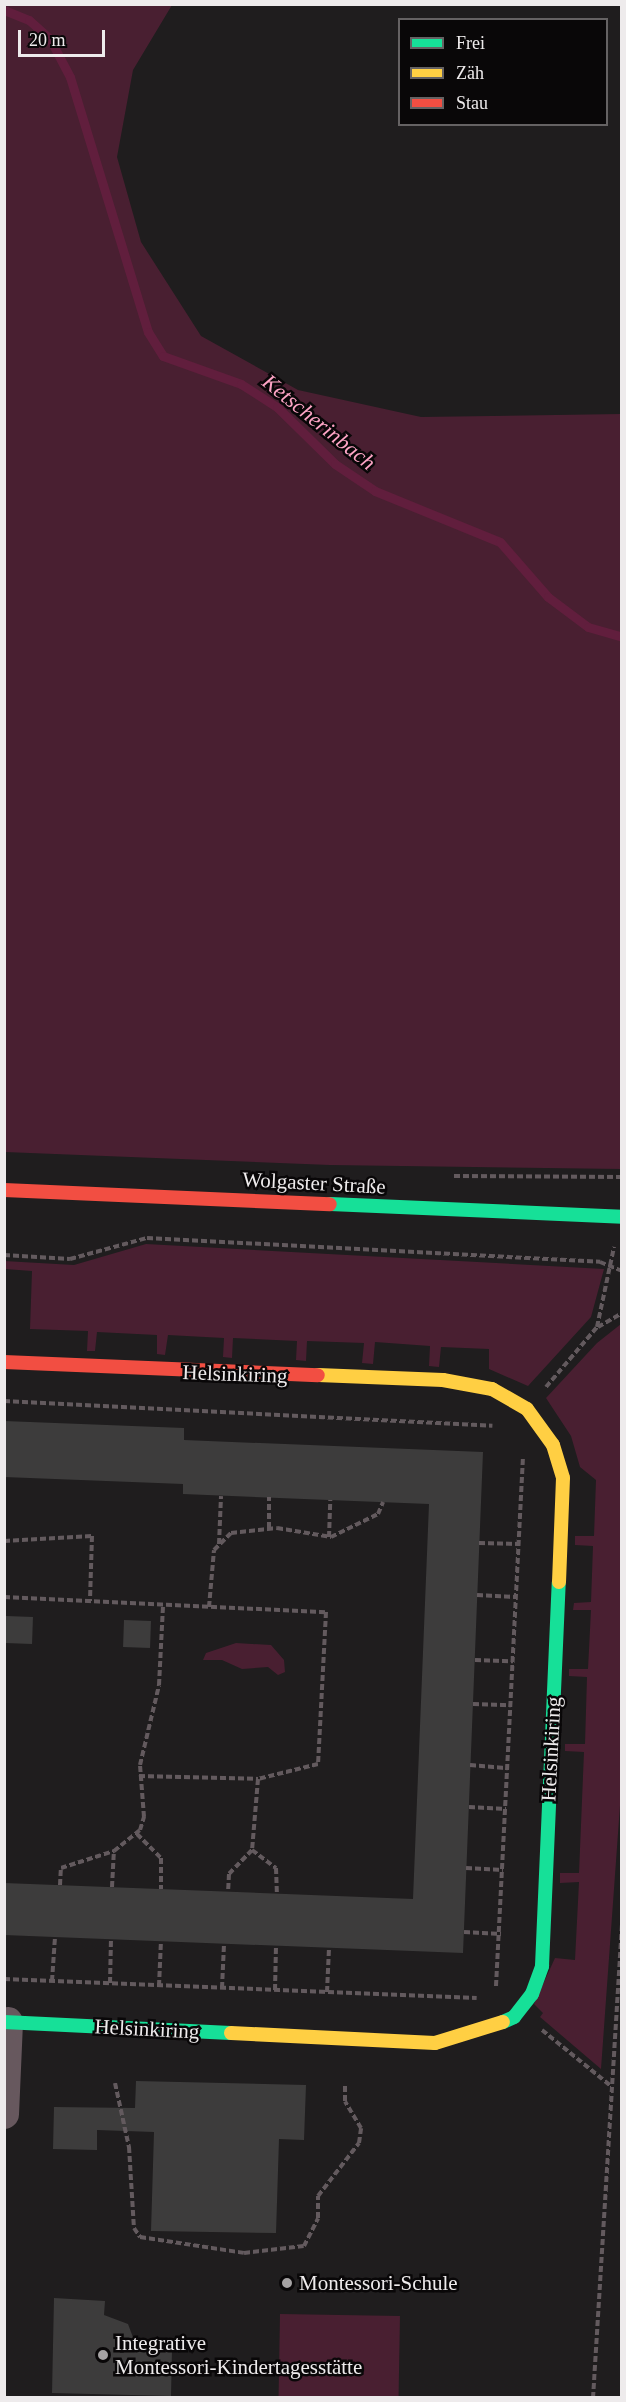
<!DOCTYPE html>
<meta charset="utf-8">
<style>
body{margin:0}
#map{position:relative;width:626px;height:2402px;overflow:hidden;background:#1f1d1e;font-family:"Times New Roman",serif}
div>[style]{position:absolute}
[style*='--x']{left:calc(var(--x)*1px);top:calc(var(--y)*1px);width:calc(var(--w)*1px);rotate:calc(var(--a)*1deg)}
.green>*{inset:0;background:#491f31;transform-origin:0 0}
.stream>*{height:9px;margin:-4.5px;padding:0 4.5px;transform-origin:4.5px;border-radius:4.5px;background:#611e3d}
.building>*{inset:0;background:#3d3c3c;transform-origin:0 0}
.path>*{height:4px;margin-top:-2px;transform-origin:0;background:repeating-linear-gradient(90deg,#635a5e 0 6px,transparent 0 9px)}
.street>*{height:30px;margin:-15px;padding:0 15px;transform-origin:15px;border-radius:15px;background:#67585e}
.fast>*{height:14px;margin:-7px;padding:0 7px;transform-origin:7px;border-radius:7px;background:#16e098}
.slow>*{height:14px;margin:-7px;padding:0 7px;transform-origin:7px;border-radius:7px;background:#ffcf43}
.jam>*{height:14px;margin:-7px;padding:0 7px;transform-origin:7px;border-radius:7px;background:#f24e42}
.dots>*{width:16px;height:16px;translate:-50% -50%;box-sizing:border-box;border:3px solid #090708;border-radius:50%}
span{translate:-50% -50%;white-space:nowrap;text-align:center;line-height:1.15;-webkit-text-stroke:5px #090708;paint-order:stroke}
.street-label{font-size:21px;color:#eeebec}
.poi-label{font-size:21px;color:#eeebec}
.left{translate:0 -50%;text-align:left}
.water-label{font-size:22px;color:#fda4c5;font-style:italic}
.frame{position:absolute;inset:0;border:6px solid #eeebec;pointer-events:none}
.legend{position:absolute;left:398px;top:18px;width:210px;height:108px;box-sizing:border-box;background:#090708;border:2px solid #656263;margin:0;padding:8px 10px;list-style:none;font-size:18px;color:#eeebec}
.legend li{display:flex;align-items:center;gap:12px;height:30px}
.legend b{width:30px;border:2px solid #656263}
.scale{position:absolute;left:18px;top:30px;width:87px;height:27px;box-sizing:border-box;border:3px solid #eeebec;border-top:0;padding-left:8px;font-size:18px;line-height:21px;white-space:nowrap;color:#eeebec;-webkit-text-stroke:4px #090708;paint-order:stroke}
</style>
<div id="map">
<div class="green">
<div style="clip-path:polygon(5px 4px,172px 5px,133px 70px,117px 157px,141px 242px,201px 336px,298px 390px,421px 417px,621px 414px,621px 1169px,330px 1165px,5px 1152px)"></div>
<div style="clip-path:polygon(146px 1244px,604px 1269px,591px 1317px,528px 1386px,489px 1369px,489px 1349px,441px 1347px,439px 1367px,429px 1366px,430px 1346px,375px 1342px,373px 1364px,362px 1363px,364px 1343px,307px 1341px,306px 1361px,296px 1360px,297px 1341px,233px 1338px,232px 1358px,223px 1357px,224px 1338px,168px 1335px,165px 1355px,157px 1354px,157px 1335px,97px 1332px,95px 1351px,87px 1351px,88px 1331px,30px 1329px,32px 1271px,5px 1269px,4px 1261px,74px 1265px)"></div>
<div style="clip-path:polygon(621px 1324px,622px 1778px,601px 2069px,540px 2017px,543px 2013px,534px 2004px,555px 1958px,575px 1960px,579px 1882px,560px 1883px,560px 1873px,579px 1873px,584px 1752px,565px 1751px,565px 1744px,585px 1744px,587px 1677px,569px 1676px,569px 1669px,588px 1669px,591px 1610px,573px 1610px,574px 1603px,591px 1602px,593px 1546px,575px 1545px,575px 1536px,594px 1536px,596px 1480px,580px 1467px,571px 1436px,546px 1398px,597px 1343px)"></div>
<div style="clip-path:polygon(236px 1643px,271px 1645px,284px 1660px,285px 1672px,278px 1675px,268px 1667px,242px 1669px,222px 1660px,203px 1660px,206px 1653px)"></div>
<div style="left:280px;top:2314px;width:120px;height:83px;rotate:1deg"></div>
</div>
<div class="stream">
<div style="--x:4;--y:10;--w:27;--a:22"></div>
<div style="--x:29;--y:20;--w:28;--a:42"></div>
<div style="--x:50;--y:39;--w:43;--a:62.2"></div>
<div style="--x:70;--y:77;--w:267;--a:73"></div>
<div style="--x:148;--y:332;--w:28;--a:58"></div>
<div style="--x:163;--y:356;--w:83;--a:19.7"></div>
<div style="--x:241;--y:384;--w:43;--a:32.6"></div>
<div style="--x:277;--y:407;--w:81;--a:44.5"></div>
<div style="--x:335;--y:464;--w:48;--a:34"></div>
<div style="--x:375;--y:491;--w:135;--a:22.2"></div>
<div style="--x:500;--y:542;--w:73;--a:48.9"></div>
<div style="--x:548;--y:597;--w:50;--a:36.9"></div>
<div style="--x:588;--y:627;--w:35;--a:16"></div>
</div>
<div class="building">
<div style="clip-path:polygon(4px 1421px,184px 1428px,184px 1440px,483px 1452px,463px 1953px,4px 1935px,4px 1883px,413px 1899px,429px 1504px,183px 1494px,183px 1484px,4px 1477px)"></div>
<div style="left:6px;top:1616px;width:27px;height:27px;rotate:2deg"></div>
<div style="left:124px;top:1620px;width:27px;height:27px;rotate:2deg"></div>
<div style="clip-path:polygon(136px 2081px,306px 2085px,304px 2140px,279px 2139px,276px 2233px,151px 2231px,154px 2132px,97px 2130px,97px 2150px,53px 2149px,54px 2107px,135px 2108px)"></div>
<div style="clip-path:polygon(54px 2298px,105px 2301px,104px 2315px,128px 2324px,137px 2348px,172px 2350px,171px 2396px,52px 2393px)"></div>
</div>
<div class="path">
<div style="--x:454;--y:1176;--w:168;--a:0.3"></div>
<div style="--x:4;--y:1255;--w:66;--a:3.5"></div>
<div style="--x:70;--y:1259;--w:80;--a:-15.3"></div>
<div style="--x:147;--y:1238;--w:454;--a:3"></div>
<div style="--x:600;--y:1262;--w:24;--a:22"></div>
<div style="--x:598;--y:1327;--w:28;--a:-30"></div>
<div style="--x:546;--y:1387;--w:79;--a:-49.6"></div>
<div style="--x:597;--y:1327;--w:82;--a:-78"></div>
<div style="--x:4;--y:1401;--w:489;--a:2.9"></div>
<div style="--x:269;--y:1528;--w:31;--a:-90"></div>
<div style="--x:329;--y:1537;--w:37;--a:-88"></div>
<div style="--x:4;--y:1541;--w:88;--a:-3.3"></div>
<div style="--x:92;--y:1536;--w:65;--a:91.8"></div>
<div style="--x:479;--y:1543;--w:40;--a:1.4"></div>
<div style="--x:219;--y:1544;--w:48;--a:-87.6"></div>
<div style="--x:477;--y:1595;--w:39;--a:3"></div>
<div style="--x:4;--y:1597;--w:322;--a:2.7"></div>
<div style="--x:326;--y:1612;--w:152;--a:93"></div>
<div style="--x:318;--y:1764;--w:62;--a:166"></div>
<div style="--x:209;--y:1607;--w:57;--a:-85"></div>
<div style="--x:214;--y:1550;--w:24;--a:-45"></div>
<div style="--x:231;--y:1533;--w:46;--a:-6.2"></div>
<div style="--x:277;--y:1528;--w:55;--a:9.5"></div>
<div style="--x:331;--y:1537;--w:52;--a:-26.1"></div>
<div style="--x:378;--y:1514;--w:13;--a:-67"></div>
<div style="--x:475;--y:1660;--w:38;--a:2"></div>
<div style="--x:473;--y:1704;--w:38;--a:2"></div>
<div style="--x:470;--y:1765;--w:38;--a:5"></div>
<div style="--x:139;--y:1776;--w:119;--a:1.4"></div>
<div style="--x:258;--y:1779;--w:71;--a:94.8"></div>
<div style="--x:252;--y:1850;--w:33;--a:134"></div>
<div style="--x:229;--y:1874;--w:18;--a:93"></div>
<div style="--x:469;--y:1807;--w:37;--a:3"></div>
<div style="--x:137;--y:1834;--w:34;--a:45"></div>
<div style="--x:161;--y:1858;--w:31;--a:90"></div>
<div style="--x:252;--y:1850;--w:30;--a:37"></div>
<div style="--x:276;--y:1868;--w:26;--a:88"></div>
<div style="--x:466;--y:1868;--w:37;--a:3"></div>
<div style="--x:60;--y:1885;--w:17;--a:-87"></div>
<div style="--x:61;--y:1868;--w:56;--a:-17.8"></div>
<div style="--x:114;--y:1851;--w:33;--a:-39"></div>
<div style="--x:140;--y:1830;--w:14;--a:-73"></div>
<div style="--x:144;--y:1817;--w:52;--a:-94.4"></div>
<div style="--x:140;--y:1765;--w:82;--a:-76.6"></div>
<div style="--x:159;--y:1685;--w:80;--a:-87.1"></div>
<div style="--x:112;--y:1887;--w:36;--a:-87"></div>
<div style="--x:464;--y:1932;--w:37;--a:3"></div>
<div style="--x:4;--y:1979;--w:473;--a:2.3"></div>
<div style="--x:52;--y:1981;--w:44;--a:-86.1"></div>
<div style="--x:110;--y:1983;--w:44;--a:-88.7"></div>
<div style="--x:159;--y:1986;--w:45;--a:-87.5"></div>
<div style="--x:496;--y:1986;--w:530;--a:-87.08"></div>
<div style="--x:222;--y:1988;--w:44;--a:-87.4"></div>
<div style="--x:275;--y:1990;--w:45;--a:-88.7"></div>
<div style="--x:327;--y:1992;--w:44;--a:-87.4"></div>
<div style="--x:542;--y:2030;--w:89;--a:39.1"></div>
<div style="--x:115;--y:2083;--w:66;--a:77.7"></div>
<div style="--x:129;--y:2147;--w:81;--a:86.5"></div>
<div style="--x:134;--y:2228;--w:11;--a:56"></div>
<div style="--x:140;--y:2237;--w:105;--a:8.7"></div>
<div style="--x:244;--y:2253;--w:60;--a:-6.7"></div>
<div style="--x:304;--y:2246;--w:31;--a:-63"></div>
<div style="--x:318;--y:2218;--w:22;--a:-90"></div>
<div style="--x:318;--y:2196;--w:67;--a:-52.3"></div>
<div style="--x:359;--y:2143;--w:15;--a:-82"></div>
<div style="--x:361;--y:2128;--w:31;--a:-121"></div>
<div style="--x:345;--y:2101;--w:17;--a:-90"></div>
<div style="--x:593;--y:2398;--w:476;--a:-86.5"></div>
</div>
<div class="street">
<div style="--x:4;--y:2114;--w:92;--a:-87.5"></div>
</div>
<div class="fast">
<div style="--x:330;--y:1204;--w:292;--a:2.5"></div>
<div style="--x:4;--y:2022;--w:227;--a:2.8"></div>
<div style="--x:503;--y:2022;--w:12;--a:-24"></div>
<div style="--x:514;--y:2017;--w:29;--a:-52"></div>
<div style="--x:532;--y:1994;--w:30;--a:-70"></div>
<div style="--x:542;--y:1966;--w:384;--a:-87.5"></div>
</div>
<div class="slow">
<div style="--x:318;--y:1375;--w:125;--a:2.3"></div>
<div style="--x:443;--y:1380;--w:50;--a:10.4"></div>
<div style="--x:492;--y:1389;--w:40;--a:29.7"></div>
<div style="--x:527;--y:1409;--w:44;--a:54.2"></div>
<div style="--x:553;--y:1445;--w:34;--a:73"></div>
<div style="--x:563;--y:1478;--w:104;--a:92.2"></div>
<div style="--x:231;--y:2033;--w:204;--a:2.8"></div>
<div style="--x:435;--y:2043;--w:71;--a:-17.2"></div>
</div>
<div class="jam">
<div style="--x:4;--y:1190;--w:326;--a:2.5"></div>
<div style="--x:4;--y:1362;--w:314;--a:2.4"></div>
</div>
<div class="dots">
<div style="left:287px;top:2283px;background:#a6a3a4"></div>
<div style="left:103px;top:2355px;background:#a6a3a4"></div>
</div>
<div class="street-label">
<span style="left:314px;top:1183px;rotate:3deg">Wolgaster Straße</span>
<span style="left:235px;top:1374px;rotate:2deg">Helsinkiring</span>
<span style="left:551px;top:1749px;rotate:-87deg">Helsinkiring</span>
<span style="left:147px;top:2029px;rotate:3deg">Helsinkiring</span>
</div>
<div class="poi-label">
<span class="left" style="left:299px;top:2283px">Montessori-Schule</span>
<span class="left" style="left:115px;top:2355px">Integrative<br>Montessori-Kindertagesstätte</span>
</div>
<div class="water-label">
<span style="left:319px;top:422px;rotate:39deg">Ketscherinbach</span>
</div>
<div class="frame"></div>
<ul class="legend">
<li><b style="height:8px;background:#16e098"></b>Frei</li>
<li><b style="height:8px;background:#ffcf43"></b>Zäh</li>
<li><b style="height:8px;background:#f24e42"></b>Stau</li>
</ul>
<div class="scale">20 m</div>
</div>
